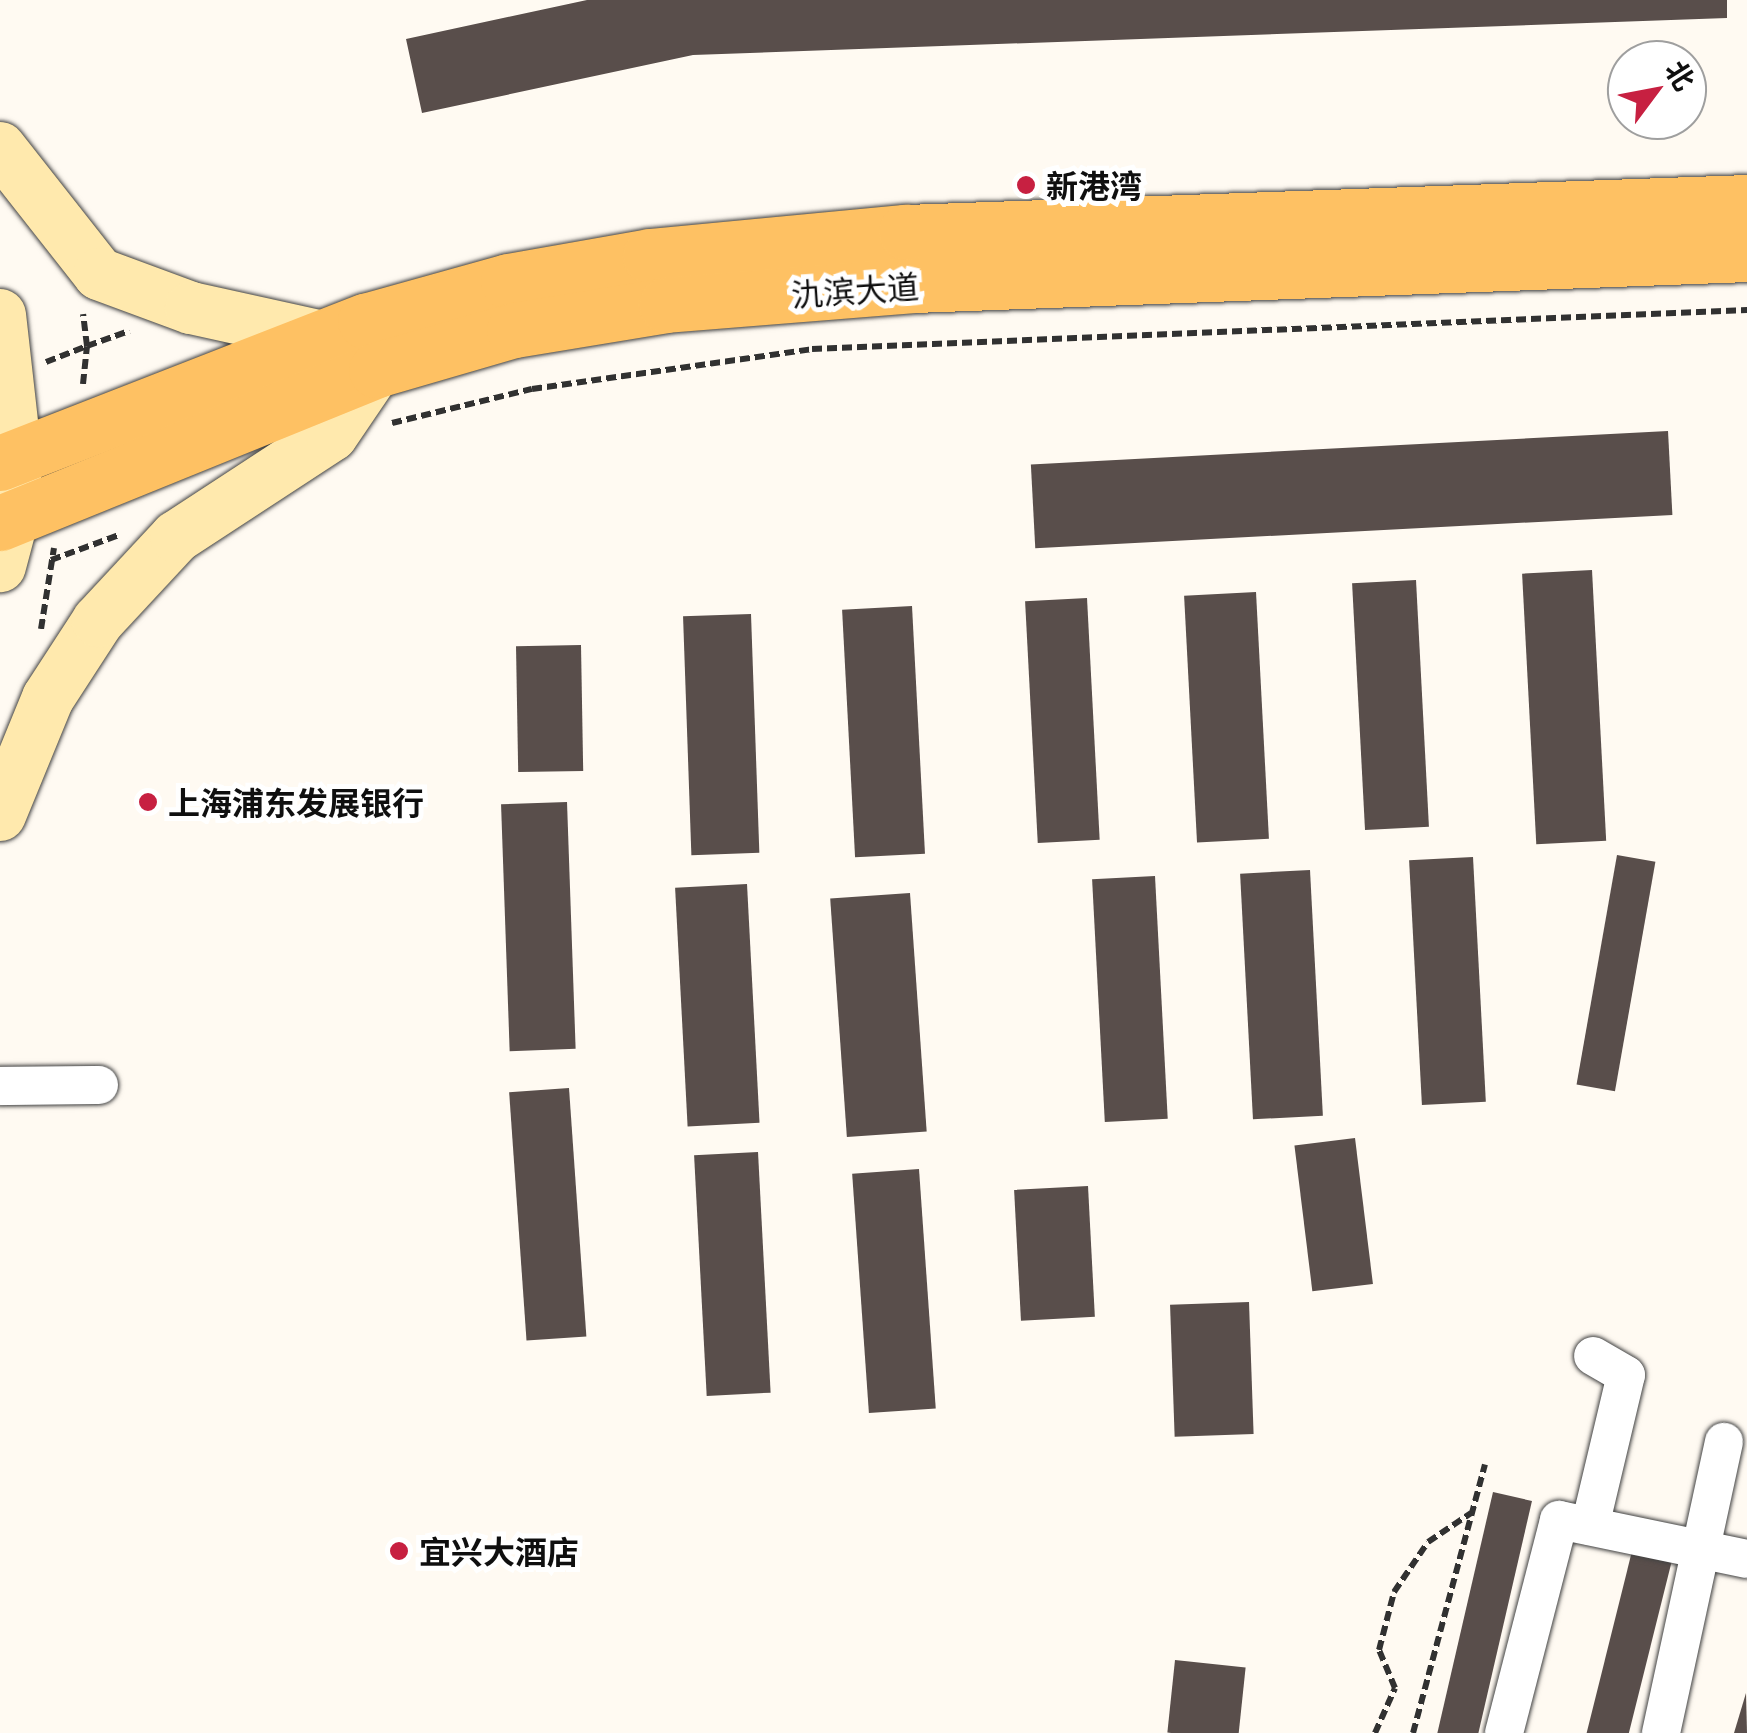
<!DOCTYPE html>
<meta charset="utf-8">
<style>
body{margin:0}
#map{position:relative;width:1747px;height:1733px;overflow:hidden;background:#fffaf2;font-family:"Playfair Display","Noto Sans SC",serif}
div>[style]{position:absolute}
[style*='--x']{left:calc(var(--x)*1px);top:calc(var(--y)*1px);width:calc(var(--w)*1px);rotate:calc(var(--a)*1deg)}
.building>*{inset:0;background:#594e4b;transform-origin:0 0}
.path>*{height:6px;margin-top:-3px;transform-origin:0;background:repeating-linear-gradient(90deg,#313131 0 10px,transparent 0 15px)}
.roads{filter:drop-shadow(0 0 2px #424242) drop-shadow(0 0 2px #424242)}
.street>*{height:38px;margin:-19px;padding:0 19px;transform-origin:19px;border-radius:19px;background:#fff}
.secondary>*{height:52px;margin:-26px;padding:0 26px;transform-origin:26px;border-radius:26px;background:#ffe9ad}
.primary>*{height:55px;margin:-27.5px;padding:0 27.5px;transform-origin:27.5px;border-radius:27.5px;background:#fec163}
.dots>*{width:28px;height:28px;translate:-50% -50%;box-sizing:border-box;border:5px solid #fff;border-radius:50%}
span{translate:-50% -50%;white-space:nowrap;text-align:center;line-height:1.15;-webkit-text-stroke:10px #fff;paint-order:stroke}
.poi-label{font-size:32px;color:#0f0f0f;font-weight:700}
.left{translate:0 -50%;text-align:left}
.street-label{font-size:32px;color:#0f0f0f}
.north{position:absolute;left:1607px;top:40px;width:100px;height:100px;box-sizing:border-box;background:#fff;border:2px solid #9f9f9f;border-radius:50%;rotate:58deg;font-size:28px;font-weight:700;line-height:40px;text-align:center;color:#0f0f0f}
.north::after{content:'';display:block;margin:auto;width:35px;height:45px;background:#c72041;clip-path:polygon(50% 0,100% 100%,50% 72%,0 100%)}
</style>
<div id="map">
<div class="building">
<div style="clip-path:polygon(587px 0,1727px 0,1727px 18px,693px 55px,422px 113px,406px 39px)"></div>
<div style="left:1668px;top:431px;width:84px;height:638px;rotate:87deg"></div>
<div style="left:1592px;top:570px;width:271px;height:70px;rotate:87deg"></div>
<div style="left:1416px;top:580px;width:247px;height:64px;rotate:87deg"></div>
<div style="left:1256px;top:592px;width:247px;height:72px;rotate:87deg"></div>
<div style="left:1087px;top:598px;width:242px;height:62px;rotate:87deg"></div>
<div style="left:912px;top:606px;width:248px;height:70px;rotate:87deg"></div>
<div style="left:751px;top:614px;width:239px;height:68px;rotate:88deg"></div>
<div style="left:581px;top:645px;width:126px;height:65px;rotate:89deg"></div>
<div style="left:567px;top:802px;width:247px;height:66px;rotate:88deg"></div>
<div style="left:1617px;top:855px;width:39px;height:233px;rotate:10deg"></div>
<div style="left:1473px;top:857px;width:245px;height:64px;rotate:87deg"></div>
<div style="left:1310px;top:870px;width:246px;height:70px;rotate:87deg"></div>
<div style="left:1155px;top:876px;width:243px;height:63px;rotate:87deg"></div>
<div style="left:747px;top:884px;width:239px;height:72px;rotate:87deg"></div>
<div style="left:910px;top:893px;width:239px;height:80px;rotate:86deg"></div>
<div style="left:569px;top:1088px;width:249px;height:60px;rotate:86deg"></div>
<div style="left:1355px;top:1138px;width:147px;height:61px;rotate:83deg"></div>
<div style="left:758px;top:1152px;width:241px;height:64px;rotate:87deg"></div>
<div style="left:919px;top:1169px;width:240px;height:67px;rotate:86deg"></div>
<div style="left:1088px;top:1186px;width:131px;height:74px;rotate:87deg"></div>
<div style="left:1249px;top:1302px;width:132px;height:79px;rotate:88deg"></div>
<div style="left:1493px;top:1492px;width:40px;height:251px;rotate:13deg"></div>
<div style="left:1639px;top:1523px;width:41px;height:218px;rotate:14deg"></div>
<div style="left:1175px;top:1660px;width:71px;height:73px;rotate:6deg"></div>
<div style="clip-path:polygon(1746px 1693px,1747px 1733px,1734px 1733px)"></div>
</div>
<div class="path">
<div style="--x:46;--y:362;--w:44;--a:-21.3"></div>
<div style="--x:87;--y:346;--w:32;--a:-97"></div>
<div style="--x:83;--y:384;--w:38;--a:-84"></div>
<div style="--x:87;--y:346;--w:45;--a:-19.7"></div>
<div style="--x:392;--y:423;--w:144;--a:-13.7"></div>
<div style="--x:532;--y:389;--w:283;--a:-8.1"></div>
<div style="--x:812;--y:349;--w:936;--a:-2.39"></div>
<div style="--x:51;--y:560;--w:72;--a:-20.2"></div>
<div style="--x:41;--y:629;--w:82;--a:-80.9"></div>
<div style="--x:1375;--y:1733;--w:49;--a:-66"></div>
<div style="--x:1395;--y:1688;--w:41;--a:-112.8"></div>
<div style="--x:1379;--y:1650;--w:60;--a:-75.5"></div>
<div style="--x:1394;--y:1592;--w:60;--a:-55.8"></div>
<div style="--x:1428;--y:1542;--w:52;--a:-34"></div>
<div style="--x:1413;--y:1733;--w:278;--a:-75"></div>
</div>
<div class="roads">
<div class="street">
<div style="--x:0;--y:1086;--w:99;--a:-0.6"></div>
<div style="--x:1590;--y:1526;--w:155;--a:-76.6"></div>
<div style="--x:1626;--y:1375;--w:38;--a:-150"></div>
<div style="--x:1504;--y:1733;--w:220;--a:-75.5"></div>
<div style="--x:1559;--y:1520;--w:192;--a:11.7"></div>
<div style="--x:1661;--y:1733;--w:298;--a:-77.8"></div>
</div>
<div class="secondary">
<div style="--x:0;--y:148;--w:160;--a:51.8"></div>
<div style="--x:99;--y:274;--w:98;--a:20.3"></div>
<div style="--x:191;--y:308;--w:135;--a:12.4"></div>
<div style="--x:0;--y:315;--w:143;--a:83.6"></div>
<div style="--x:16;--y:457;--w:60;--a:92.9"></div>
<div style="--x:13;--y:517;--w:51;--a:104.9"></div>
<div style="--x:0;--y:815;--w:126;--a:-67.7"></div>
<div style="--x:48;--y:698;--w:92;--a:-57"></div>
<div style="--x:98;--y:621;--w:115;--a:-47.1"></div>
<div style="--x:176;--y:537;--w:186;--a:-33.2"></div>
<div style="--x:332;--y:435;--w:78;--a:-55.9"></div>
</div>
<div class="primary">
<div style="--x:0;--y:463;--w:392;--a:-21.3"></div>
<div style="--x:365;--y:321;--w:148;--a:-15.6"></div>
<div style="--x:508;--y:281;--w:144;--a:-10"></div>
<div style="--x:650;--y:256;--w:257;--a:-5.4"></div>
<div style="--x:906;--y:232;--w:842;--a:-2.04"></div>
<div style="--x:0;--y:523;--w:406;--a:-22.1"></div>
<div style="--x:376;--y:370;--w:144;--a:-16.2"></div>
<div style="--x:514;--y:330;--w:154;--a:-9.3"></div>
<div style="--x:666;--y:305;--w:249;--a:-4.6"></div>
<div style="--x:914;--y:285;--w:834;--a:-2.13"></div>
</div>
</div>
<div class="dots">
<div style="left:1026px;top:185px;background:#c72041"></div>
<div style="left:148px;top:802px;background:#c72041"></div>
<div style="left:399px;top:1551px;background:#c72041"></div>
</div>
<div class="poi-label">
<span class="left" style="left:1046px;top:185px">新港湾</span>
<span class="left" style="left:168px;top:802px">上海浦东发展银行</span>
<span class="left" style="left:419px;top:1551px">宜兴大酒店</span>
</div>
<div class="street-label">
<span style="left:855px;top:290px;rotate:-4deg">氿滨大道</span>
</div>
<div class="north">北</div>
</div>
